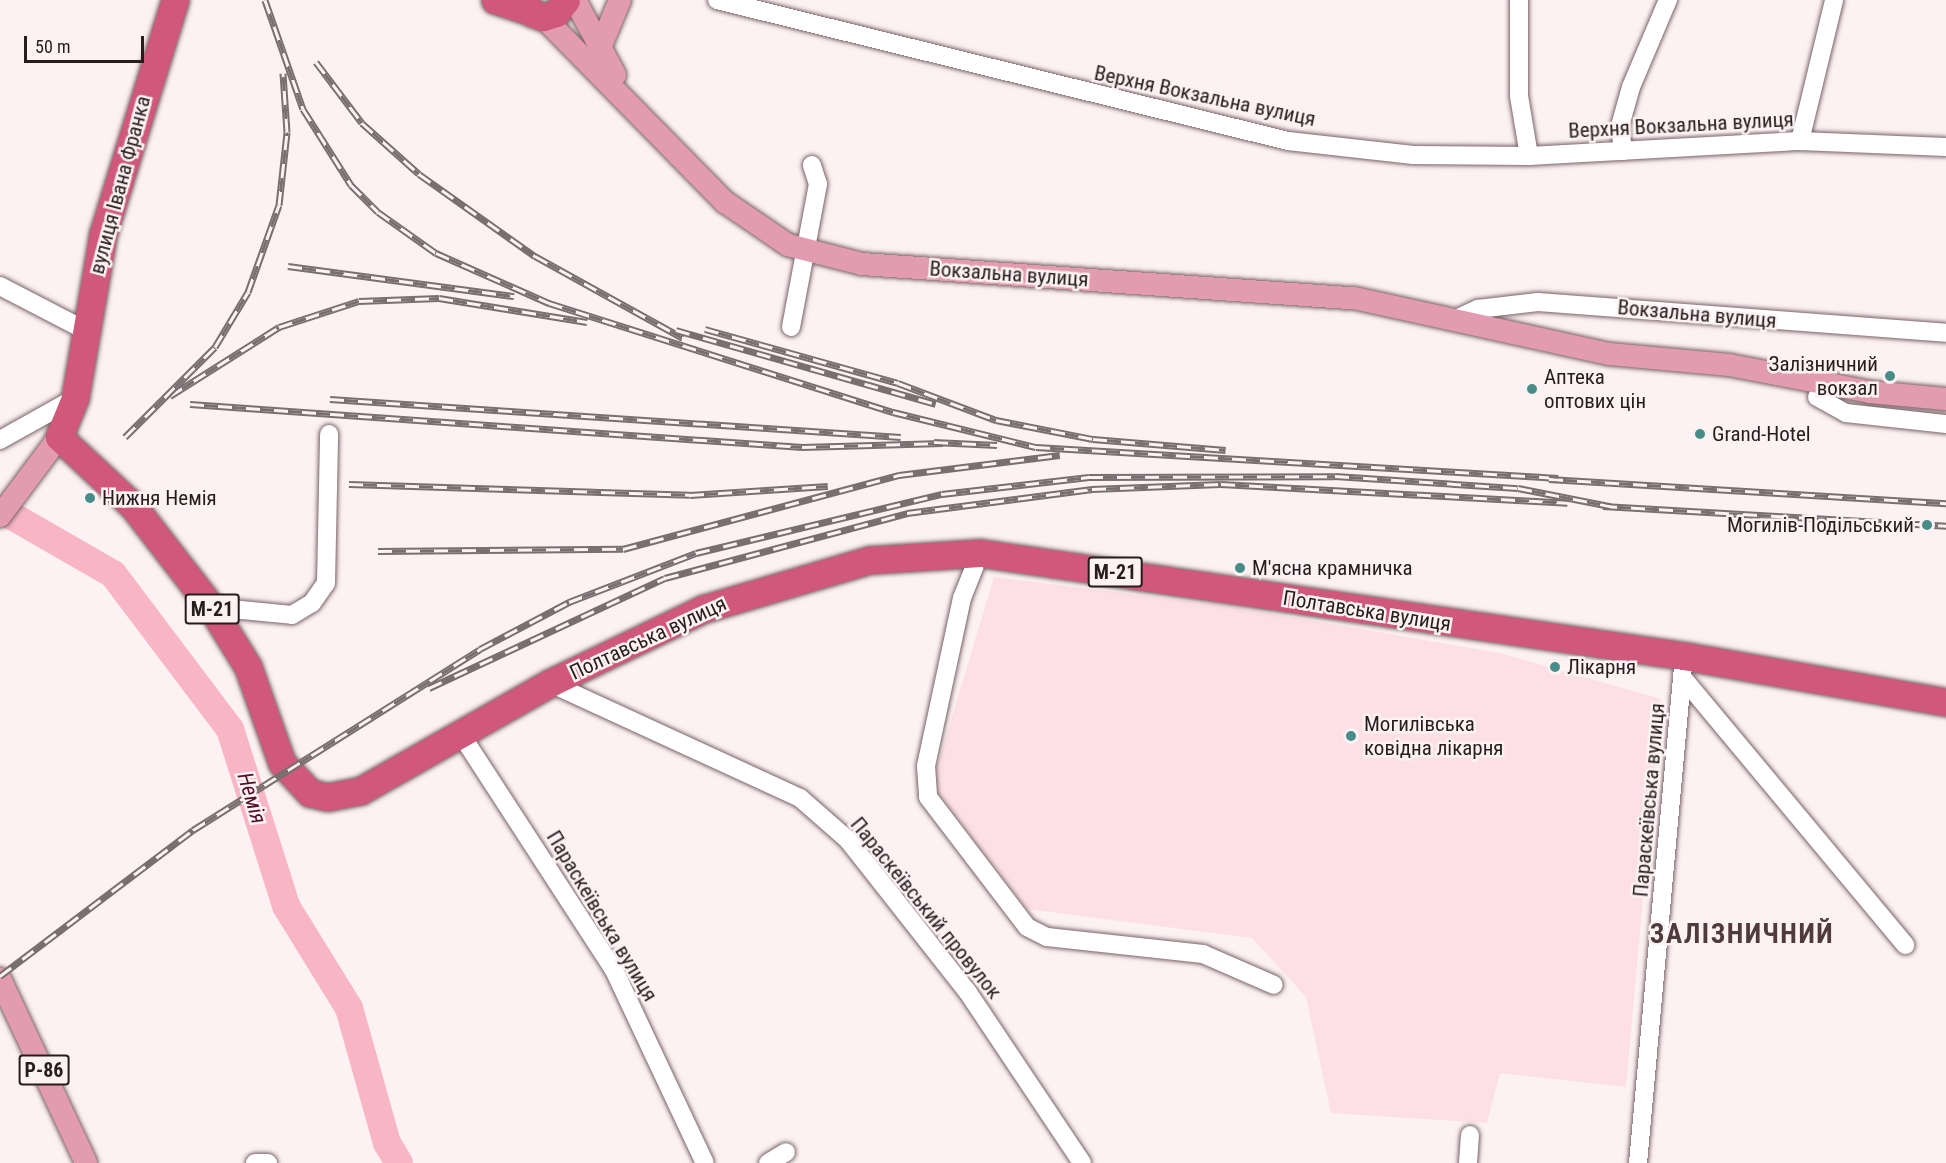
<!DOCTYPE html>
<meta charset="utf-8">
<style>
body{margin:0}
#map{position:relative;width:1946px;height:1163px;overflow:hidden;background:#fcf1f3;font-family:"Roboto Condensed",sans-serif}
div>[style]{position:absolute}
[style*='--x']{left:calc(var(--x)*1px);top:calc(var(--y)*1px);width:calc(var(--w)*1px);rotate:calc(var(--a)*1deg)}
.built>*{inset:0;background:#fce0e6}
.river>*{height:28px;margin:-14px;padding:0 14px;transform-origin:14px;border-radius:14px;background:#f8b6c5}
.roads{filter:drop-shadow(0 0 2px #796367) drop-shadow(0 0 2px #796367)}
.minor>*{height:18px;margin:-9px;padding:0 9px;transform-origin:9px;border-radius:9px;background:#fff}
.major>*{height:22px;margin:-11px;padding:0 11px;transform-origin:11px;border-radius:11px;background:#e29bb0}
.highway>*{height:27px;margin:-13.5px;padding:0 13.5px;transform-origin:13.5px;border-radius:13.5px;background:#cf587b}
.rail>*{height:7px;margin-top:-3.5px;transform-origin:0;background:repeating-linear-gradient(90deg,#fcf1f3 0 14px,#796f71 0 28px);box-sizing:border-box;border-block:2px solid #796f71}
.dots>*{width:16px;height:16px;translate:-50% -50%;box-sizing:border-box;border:3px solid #fcf1f3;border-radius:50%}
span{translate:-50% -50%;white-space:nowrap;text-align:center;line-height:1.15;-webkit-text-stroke:5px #fcf1f3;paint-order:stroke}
.shield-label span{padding:2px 4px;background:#fcf1f3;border:2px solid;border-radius:4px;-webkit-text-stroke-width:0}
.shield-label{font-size:20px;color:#261d1f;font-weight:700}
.street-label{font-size:21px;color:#261d1f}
.poi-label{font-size:21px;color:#261d1f}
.right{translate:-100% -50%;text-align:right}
.left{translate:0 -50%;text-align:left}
.water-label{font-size:22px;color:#501026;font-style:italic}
.district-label{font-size:27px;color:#4f3b3f;font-weight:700;letter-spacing:1.5px}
.scale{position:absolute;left:24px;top:36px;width:120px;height:27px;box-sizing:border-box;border:3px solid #261d1f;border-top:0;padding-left:8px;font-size:18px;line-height:21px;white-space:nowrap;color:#261d1f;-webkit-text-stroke:4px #fcf1f3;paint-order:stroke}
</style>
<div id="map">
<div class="built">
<div style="clip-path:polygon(994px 577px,1226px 606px,1500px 653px,1661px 699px,1626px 1087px,1500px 1073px,1487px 1123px,1331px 1113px,1306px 997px,1252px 938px,1027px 909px,932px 784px)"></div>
</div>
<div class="river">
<div style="--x:0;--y:509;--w:130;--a:29.9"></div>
<div style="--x:113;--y:574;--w:194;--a:53"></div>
<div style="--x:230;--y:729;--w:186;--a:72.4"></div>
<div style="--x:286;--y:906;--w:120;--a:58.3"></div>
<div style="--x:349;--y:1008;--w:140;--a:74.3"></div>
<div style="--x:387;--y:1143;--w:23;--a:59"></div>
</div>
<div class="roads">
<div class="minor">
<div style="--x:717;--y:0;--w:588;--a:13.87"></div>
<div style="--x:1288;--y:141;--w:126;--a:6.4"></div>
<div style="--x:1413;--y:155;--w:116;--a:0.5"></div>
<div style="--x:1529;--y:156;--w:271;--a:-3.2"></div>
<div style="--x:1800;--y:141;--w:146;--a:2.4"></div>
<div style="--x:1519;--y:0;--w:96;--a:90"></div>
<div style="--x:1519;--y:96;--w:61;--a:80.5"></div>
<div style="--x:1800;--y:141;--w:145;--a:-76.4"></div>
<div style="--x:1623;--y:151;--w:25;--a:-97"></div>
<div style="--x:1620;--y:126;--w:41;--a:-74.2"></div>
<div style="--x:1631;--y:87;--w:95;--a:-67"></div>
<div style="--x:0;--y:286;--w:96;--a:27.4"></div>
<div style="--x:1452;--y:321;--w:29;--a:-25"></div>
<div style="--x:1478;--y:309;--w:60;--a:-6.7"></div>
<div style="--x:1538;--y:302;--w:409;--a:4.3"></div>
<div style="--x:791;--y:327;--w:146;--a:-79.3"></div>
<div style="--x:818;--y:184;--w:20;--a:-108"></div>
<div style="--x:1817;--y:397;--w:33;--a:29"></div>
<div style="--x:1846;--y:413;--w:101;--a:6.3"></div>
<div style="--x:0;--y:440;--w:86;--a:-29.2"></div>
<div style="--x:980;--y:553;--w:48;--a:111.8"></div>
<div style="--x:962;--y:598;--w:172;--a:102.1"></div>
<div style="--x:926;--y:766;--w:31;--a:86"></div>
<div style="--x:928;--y:797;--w:163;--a:52.7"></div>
<div style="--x:1027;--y:927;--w:22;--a:27"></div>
<div style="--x:1047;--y:937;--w:157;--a:6.2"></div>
<div style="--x:1203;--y:954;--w:77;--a:23.6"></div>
<div style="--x:211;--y:607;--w:81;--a:5.6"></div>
<div style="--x:292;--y:615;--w:23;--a:-31"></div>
<div style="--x:312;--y:603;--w:24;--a:-55"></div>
<div style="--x:326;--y:583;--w:149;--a:-88.8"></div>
<div style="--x:1682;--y:677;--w:349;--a:50.2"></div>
<div style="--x:550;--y:683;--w:275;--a:24.7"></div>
<div style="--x:800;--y:798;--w:64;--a:41.2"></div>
<div style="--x:848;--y:840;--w:192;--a:51.8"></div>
<div style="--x:967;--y:991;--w:207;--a:56.2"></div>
<div style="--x:460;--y:733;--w:283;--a:57"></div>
<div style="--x:614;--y:970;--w:213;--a:64.8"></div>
<div style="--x:255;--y:1163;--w:13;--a:0"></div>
<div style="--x:768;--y:1163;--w:21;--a:-31"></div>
<div style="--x:1468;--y:1163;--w:28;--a:-86"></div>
<div style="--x:1638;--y:1163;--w:509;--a:-84.82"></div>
</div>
<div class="major">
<div style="--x:575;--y:0;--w:85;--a:61.9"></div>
<div style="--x:543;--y:17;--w:260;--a:45.5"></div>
<div style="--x:725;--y:202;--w:76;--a:34.3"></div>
<div style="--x:788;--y:245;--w:76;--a:14.4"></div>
<div style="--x:862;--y:264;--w:493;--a:4"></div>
<div style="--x:1354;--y:298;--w:261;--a:12.4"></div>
<div style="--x:1609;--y:354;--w:121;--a:5.2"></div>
<div style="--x:1729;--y:365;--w:144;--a:10.8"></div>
<div style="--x:1870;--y:392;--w:76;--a:5.3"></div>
<div style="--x:600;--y:48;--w:52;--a:-67.4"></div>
<div style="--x:0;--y:516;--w:99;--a:-53.2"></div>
<div style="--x:0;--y:979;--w:203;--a:64.9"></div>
</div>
<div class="highway">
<div style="--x:175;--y:0;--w:245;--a:107.1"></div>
<div style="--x:103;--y:234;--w:166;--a:99.7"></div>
<div style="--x:75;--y:398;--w:42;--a:112.3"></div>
<div style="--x:59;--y:437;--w:101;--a:43"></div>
<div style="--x:133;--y:506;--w:128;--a:52.3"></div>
<div style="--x:211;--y:607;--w:70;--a:58.3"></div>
<div style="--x:248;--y:667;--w:102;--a:70.5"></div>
<div style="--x:282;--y:763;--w:41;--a:47"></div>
<div style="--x:310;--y:793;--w:18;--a:13"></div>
<div style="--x:328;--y:797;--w:33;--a:-11"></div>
<div style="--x:360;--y:791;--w:219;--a:-29.6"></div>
<div style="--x:550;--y:683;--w:170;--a:-25.8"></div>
<div style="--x:703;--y:609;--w:174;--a:-16.4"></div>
<div style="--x:870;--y:560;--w:110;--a:-3.6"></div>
<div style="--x:980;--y:553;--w:711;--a:8.32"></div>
<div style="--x:1684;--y:656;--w:266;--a:10"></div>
<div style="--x:495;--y:0;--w:36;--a:18"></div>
<div style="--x:523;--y:0;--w:16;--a:55"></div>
<div style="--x:532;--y:13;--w:12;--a:20"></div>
<div style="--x:543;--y:17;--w:14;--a:-17"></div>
<div style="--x:556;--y:13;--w:16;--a:-52"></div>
</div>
</div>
<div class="rail">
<div style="--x:265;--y:0;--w:115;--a:70.8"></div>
<div style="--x:303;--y:109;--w:90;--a:57.7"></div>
<div style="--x:351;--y:185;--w:38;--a:45"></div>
<div style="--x:378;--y:212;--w:71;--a:35.3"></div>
<div style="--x:436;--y:253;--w:124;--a:23.9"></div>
<div style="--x:549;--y:303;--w:361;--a:17.6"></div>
<div style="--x:893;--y:412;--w:147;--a:13.8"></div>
<div style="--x:1036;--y:447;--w:523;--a:3.4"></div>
<div style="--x:316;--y:62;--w:76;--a:53"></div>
<div style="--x:362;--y:123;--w:76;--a:41.8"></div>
<div style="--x:419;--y:174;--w:142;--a:35.3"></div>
<div style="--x:535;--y:256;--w:169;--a:29"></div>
<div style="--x:288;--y:266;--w:228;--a:7.6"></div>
<div style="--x:705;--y:329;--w:200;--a:15.6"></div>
<div style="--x:898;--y:383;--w:105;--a:20.7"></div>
<div style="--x:996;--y:420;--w:99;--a:11.1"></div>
<div style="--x:1093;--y:439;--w:133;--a:4.7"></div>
<div style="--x:676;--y:330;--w:270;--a:15.9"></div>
<div style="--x:170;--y:396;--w:129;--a:-32.3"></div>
<div style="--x:279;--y:327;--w:84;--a:-18"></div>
<div style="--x:359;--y:301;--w:80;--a:-2.1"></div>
<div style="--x:439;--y:298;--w:150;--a:9.2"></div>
<div style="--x:330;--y:399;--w:572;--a:3.81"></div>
<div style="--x:190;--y:404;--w:614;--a:4.02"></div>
<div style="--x:802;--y:447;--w:141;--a:-1.6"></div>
<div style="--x:125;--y:437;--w:127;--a:-45"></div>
<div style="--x:215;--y:347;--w:64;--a:-59"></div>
<div style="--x:248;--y:292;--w:92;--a:-70.4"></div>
<div style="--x:279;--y:205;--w:73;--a:-83.7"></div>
<div style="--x:287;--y:132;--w:59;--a:-93.9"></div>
<div style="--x:934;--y:442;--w:63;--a:2.7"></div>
<div style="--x:1549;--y:479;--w:398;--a:3.5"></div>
<div style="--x:349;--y:484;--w:341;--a:1.8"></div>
<div style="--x:690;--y:495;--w:138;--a:-3.7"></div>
<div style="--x:1603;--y:506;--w:344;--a:3.3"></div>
<div style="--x:378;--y:551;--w:245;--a:-0.5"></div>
<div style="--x:623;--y:549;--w:286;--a:-15"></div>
<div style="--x:899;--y:475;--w:162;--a:-7.1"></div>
<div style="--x:429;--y:688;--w:260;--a:-25"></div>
<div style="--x:665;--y:578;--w:251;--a:-15"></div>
<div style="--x:907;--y:513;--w:187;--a:-7.4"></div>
<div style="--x:1092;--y:489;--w:129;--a:-2.2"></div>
<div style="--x:1221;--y:484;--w:347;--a:3.1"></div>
<div style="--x:0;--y:976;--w:242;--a:-37.1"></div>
<div style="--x:193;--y:830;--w:339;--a:-32.2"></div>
<div style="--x:480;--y:649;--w:101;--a:-27.8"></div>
<div style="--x:569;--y:602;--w:136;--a:-21.1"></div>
<div style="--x:696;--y:553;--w:253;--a:-13.5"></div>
<div style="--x:942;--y:494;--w:148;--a:-6.6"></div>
<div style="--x:1089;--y:477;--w:246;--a:-0.2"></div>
<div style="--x:1335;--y:476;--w:183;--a:3.8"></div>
<div style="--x:1518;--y:488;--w:94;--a:11.1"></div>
</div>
<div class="dots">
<div style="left:1890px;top:376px;background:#468d89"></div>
<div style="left:1532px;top:389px;background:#468d89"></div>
<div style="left:1700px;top:434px;background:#468d89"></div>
<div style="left:90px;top:498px;background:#468d89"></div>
<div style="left:1927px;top:525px;background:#468d89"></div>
<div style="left:1240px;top:568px;background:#468d89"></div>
<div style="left:1555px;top:667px;background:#468d89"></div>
<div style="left:1351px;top:736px;background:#468d89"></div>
</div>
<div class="shield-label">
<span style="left:1115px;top:572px">М-21</span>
<span style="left:212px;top:609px">М-21</span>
<span style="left:44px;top:1070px">Р-86</span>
</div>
<div class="street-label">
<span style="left:1205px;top:96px;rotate:12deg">Верхня Вокзальна вулиця</span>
<span style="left:1681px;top:125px;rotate:-3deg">Верхня Вокзальна вулиця</span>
<span style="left:120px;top:185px;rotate:-75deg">вулиця Івана Франка</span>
<span style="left:1009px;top:274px;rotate:4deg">Вокзальна вулиця</span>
<span style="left:1697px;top:314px;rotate:5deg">Вокзальна вулиця</span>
<span style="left:1367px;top:611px;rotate:9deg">Полтавська вулиця</span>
<span style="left:648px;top:638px;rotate:-25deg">Полтавська вулиця</span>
<span style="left:1649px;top:800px;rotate:-85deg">Параскеївська вулиця</span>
<span style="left:926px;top:908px;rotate:51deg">Параскеївський провулок</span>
<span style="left:602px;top:916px;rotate:59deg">Параскеївська вулиця</span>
</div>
<div class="poi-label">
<span class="right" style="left:1878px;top:376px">Залізничний<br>вокзал</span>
<span class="left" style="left:1544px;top:389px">Аптека<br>оптових цін</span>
<span class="left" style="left:1712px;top:434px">Grand-Hotel</span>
<span class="left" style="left:102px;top:498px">Нижня Немія</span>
<span class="right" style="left:1914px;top:525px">Могилів-Подільський</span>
<span class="left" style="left:1252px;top:568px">М'ясна крамничка</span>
<span class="left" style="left:1567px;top:667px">Лікарня</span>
<span class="left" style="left:1364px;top:736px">Могилівська<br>ковідна лікарня</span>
</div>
<div class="water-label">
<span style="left:252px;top:798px;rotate:73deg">Немія</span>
</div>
<div class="district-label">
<span style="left:1742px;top:935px">ЗАЛІЗНИЧНИЙ</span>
</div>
<div class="scale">50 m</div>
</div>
